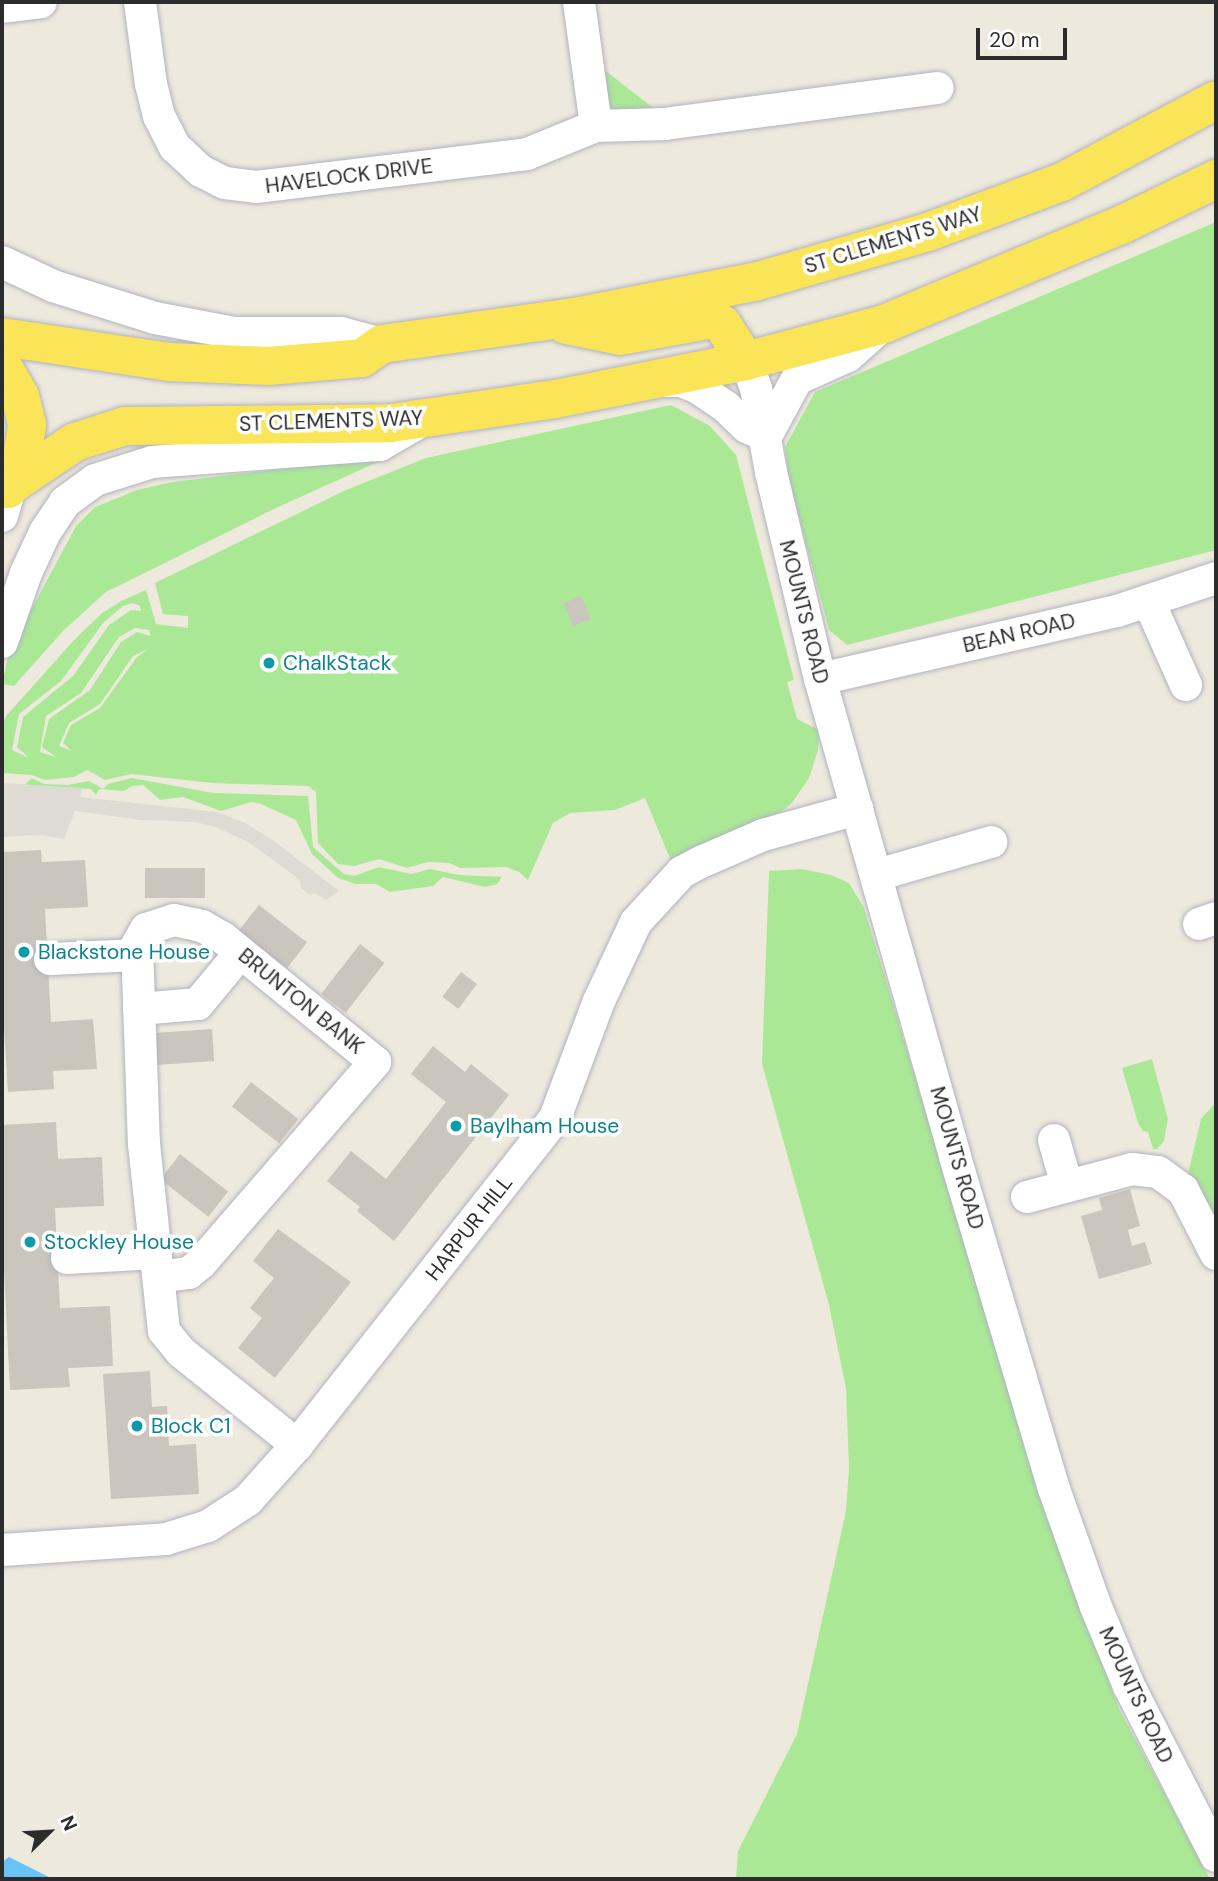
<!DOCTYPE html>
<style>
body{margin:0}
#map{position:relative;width:1218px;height:1881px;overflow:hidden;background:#eee9dd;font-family:"DM Sans",sans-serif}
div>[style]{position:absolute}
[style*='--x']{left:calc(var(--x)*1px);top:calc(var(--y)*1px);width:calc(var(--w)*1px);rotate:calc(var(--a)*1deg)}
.green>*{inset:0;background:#aae896}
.plaza>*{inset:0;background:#dedbd4}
.water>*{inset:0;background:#6ac3f6}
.building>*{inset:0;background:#cac5bd;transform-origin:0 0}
.roads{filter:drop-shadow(0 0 2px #b1b2c0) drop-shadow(0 0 2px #b1b2c0)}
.minor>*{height:32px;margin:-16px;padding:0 16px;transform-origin:16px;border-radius:16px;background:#fff}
.major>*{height:38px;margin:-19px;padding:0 19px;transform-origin:19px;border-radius:19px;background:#fae457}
.dots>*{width:19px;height:19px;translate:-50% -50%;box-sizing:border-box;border:4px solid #fff;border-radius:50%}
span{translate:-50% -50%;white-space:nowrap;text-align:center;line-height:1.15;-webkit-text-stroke:7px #fff;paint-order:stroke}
.street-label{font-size:21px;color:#2c2c2c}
.culture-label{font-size:21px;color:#0d838f}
.left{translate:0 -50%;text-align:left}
.frame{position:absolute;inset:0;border:4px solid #2c2c2c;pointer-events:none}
.north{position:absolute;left:14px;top:1797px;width:70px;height:70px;-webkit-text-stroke:5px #fff;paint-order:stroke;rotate:66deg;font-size:19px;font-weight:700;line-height:28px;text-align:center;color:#2c2c2c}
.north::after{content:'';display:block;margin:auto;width:24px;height:32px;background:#2c2c2c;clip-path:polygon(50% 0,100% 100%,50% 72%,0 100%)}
.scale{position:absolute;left:976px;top:28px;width:91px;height:32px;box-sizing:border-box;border:4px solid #2c2c2c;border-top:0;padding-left:9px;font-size:21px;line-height:24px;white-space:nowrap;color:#2c2c2c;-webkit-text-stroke:5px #fff;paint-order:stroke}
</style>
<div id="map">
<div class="green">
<div style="clip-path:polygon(598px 66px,607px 72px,661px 114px,613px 109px,607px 103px)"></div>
<div style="clip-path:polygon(1216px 222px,1216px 550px,847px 645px,829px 630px,789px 480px,785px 447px,815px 392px)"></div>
<div style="clip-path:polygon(evenodd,671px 405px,710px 426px,736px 455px,794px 680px,787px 682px,797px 719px,819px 730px,818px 750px,809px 778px,792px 803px,782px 811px,671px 861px,645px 798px,615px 810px,570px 813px,553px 823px,528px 880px,519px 872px,506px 867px,461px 868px,449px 863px,428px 862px,407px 868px,379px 859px,354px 866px,338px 864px,318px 843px,316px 792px,308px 786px,212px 783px,131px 774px,105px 780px,87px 770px,74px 777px,44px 780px,32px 775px,2px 773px,2px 724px,7px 715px,75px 639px,101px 614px,121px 601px,146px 590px,156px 624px,188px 628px,188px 616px,163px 614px,155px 583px,346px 490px,426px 458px,671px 405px,132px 603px,140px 606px,141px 611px,131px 610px,109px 625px,73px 676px,23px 717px,17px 747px,29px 758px,12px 750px,19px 714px,61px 681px,103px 623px,123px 606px,132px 603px,671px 405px,135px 628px,149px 630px,151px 636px,137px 632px,121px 642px,90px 690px,49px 719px,42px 747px,56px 757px,40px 752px,46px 716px,81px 693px,119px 637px,135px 628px,671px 405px,148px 649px,137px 657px,100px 708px,71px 725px,63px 743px,72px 751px,59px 746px,69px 723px,100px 704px,133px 656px,148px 649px)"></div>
<div style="clip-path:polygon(391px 456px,276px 508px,106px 592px,63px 631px,14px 686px,2px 684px,8px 657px,22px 627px,76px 526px,95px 507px,137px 490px,172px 482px)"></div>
<div style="clip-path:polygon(32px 778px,44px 784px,68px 785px,89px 781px,103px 789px,108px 784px,132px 778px,213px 793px,308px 796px,313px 847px,344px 874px,354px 876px,379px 867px,411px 874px,430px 869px,459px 875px,502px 877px,497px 884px,485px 887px,443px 877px,433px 886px,390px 892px,376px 884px,356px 884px,338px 878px,312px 854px,296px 820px,261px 804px,251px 802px,221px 811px,183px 797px,160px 800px,143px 785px,132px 786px,124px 791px,99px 789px,96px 795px,91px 789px,24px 785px)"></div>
<div style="clip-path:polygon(802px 869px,831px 875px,849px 883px,864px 908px,1052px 1530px,1119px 1709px,1210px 1879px,736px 1879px,738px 1851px,797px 1734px,846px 1511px,849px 1468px,846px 1388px,828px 1301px,762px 1064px,769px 871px)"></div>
<div style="clip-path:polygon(1152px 1059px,1168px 1119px,1164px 1141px,1157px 1149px,1153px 1149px,1148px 1132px,1143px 1131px,1138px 1123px,1122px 1068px)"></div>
<div style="clip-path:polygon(1216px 1102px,1216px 1223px,1188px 1174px,1201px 1119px)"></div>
</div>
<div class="plaza">
<div style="clip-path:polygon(2px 783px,82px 788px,80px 797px,217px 812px,245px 823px,274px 841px,339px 891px,326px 900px,315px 893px,310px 895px,301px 888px,300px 880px,250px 843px,216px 827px,195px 822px,141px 820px,75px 811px,64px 839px,39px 835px,2px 837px)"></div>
</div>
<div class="water">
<div style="clip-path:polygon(9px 1857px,53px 1879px,2px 1879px,2px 1862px)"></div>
</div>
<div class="building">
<div style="left:581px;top:596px;width:25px;height:19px;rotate:67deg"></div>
<div style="clip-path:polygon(41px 850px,42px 862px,85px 860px,88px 907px,45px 909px,51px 1022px,93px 1019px,97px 1069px,53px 1071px,54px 1089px,8px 1092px,2px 995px,2px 852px)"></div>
<div style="left:145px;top:868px;width:60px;height:30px"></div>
<div style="left:259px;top:905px;width:61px;height:33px;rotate:38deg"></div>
<div style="left:360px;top:944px;width:31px;height:63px;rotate:38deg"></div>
<div style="left:461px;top:972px;width:20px;height:31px;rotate:37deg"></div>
<div style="left:212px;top:1029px;width:32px;height:61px;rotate:86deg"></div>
<div style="clip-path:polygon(433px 1046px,465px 1072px,471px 1064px,509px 1095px,394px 1241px,357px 1211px,360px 1207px,327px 1181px,351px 1151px,386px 1179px,446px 1102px,411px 1074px)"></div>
<div style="left:251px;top:1082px;width:60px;height:31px;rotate:38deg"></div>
<div style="clip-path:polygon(56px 1122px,58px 1159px,102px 1157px,104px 1206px,55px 1208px,60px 1308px,110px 1306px,113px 1366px,68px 1368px,70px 1387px,10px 1390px,2px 1228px,2px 1125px)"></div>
<div style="left:180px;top:1154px;width:61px;height:32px;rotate:38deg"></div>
<div style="clip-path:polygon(1130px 1189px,1140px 1226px,1128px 1230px,1132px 1246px,1145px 1242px,1152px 1264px,1099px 1279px,1081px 1216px,1102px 1210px,1099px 1198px)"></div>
<div style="clip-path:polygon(278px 1229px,351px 1282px,275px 1378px,238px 1348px,262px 1318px,250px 1308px,274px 1278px,253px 1261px)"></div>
<div style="clip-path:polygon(150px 1371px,152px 1407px,167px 1406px,169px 1446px,196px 1444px,199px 1494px,111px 1499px,103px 1374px)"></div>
</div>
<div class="roads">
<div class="minor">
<div style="--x:140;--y:2;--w:83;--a:82.4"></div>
<div style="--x:151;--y:84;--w:33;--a:76"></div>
<div style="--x:159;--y:116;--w:35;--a:63"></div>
<div style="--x:175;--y:147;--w:35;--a:43"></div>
<div style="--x:201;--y:171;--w:27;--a:27"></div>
<div style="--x:225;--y:183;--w:31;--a:7"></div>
<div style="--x:256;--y:187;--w:273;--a:-6.9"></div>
<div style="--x:527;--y:154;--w:74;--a:-22.1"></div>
<div style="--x:596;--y:126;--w:68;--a:-1.7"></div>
<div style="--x:664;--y:124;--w:276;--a:-7.5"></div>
<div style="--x:579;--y:2;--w:125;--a:82.2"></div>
<div style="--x:2;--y:7;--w:39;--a:-7"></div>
<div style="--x:2;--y:262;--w:56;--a:25.2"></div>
<div style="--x:53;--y:286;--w:107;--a:17.4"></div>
<div style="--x:155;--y:318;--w:81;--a:10.6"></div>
<div style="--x:235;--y:333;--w:106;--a:0"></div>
<div style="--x:341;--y:333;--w:42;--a:15"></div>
<div style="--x:746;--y:361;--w:29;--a:70"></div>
<div style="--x:756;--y:388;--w:85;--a:79.9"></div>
<div style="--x:771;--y:472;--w:213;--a:76.7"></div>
<div style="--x:820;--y:679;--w:497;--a:74.2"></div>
<div style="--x:955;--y:1157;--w:346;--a:73.4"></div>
<div style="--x:1054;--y:1489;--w:125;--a:70.4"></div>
<div style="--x:1096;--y:1607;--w:86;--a:67.3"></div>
<div style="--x:1129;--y:1686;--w:191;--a:62.9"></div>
<div style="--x:662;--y:381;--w:19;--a:0"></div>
<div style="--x:681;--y:381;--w:18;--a:22"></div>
<div style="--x:698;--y:388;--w:34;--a:34"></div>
<div style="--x:726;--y:407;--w:29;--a:44"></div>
<div style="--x:747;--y:427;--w:21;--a:25"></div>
<div style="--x:766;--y:436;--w:65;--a:-61.5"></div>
<div style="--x:797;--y:379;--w:56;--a:-24.3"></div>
<div style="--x:848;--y:356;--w:48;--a:-41.6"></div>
<div style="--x:2;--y:516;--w:32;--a:-74"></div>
<div style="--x:1149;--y:602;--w:91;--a:66"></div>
<div style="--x:2;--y:642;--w:73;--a:-70.8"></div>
<div style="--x:26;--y:573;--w:45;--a:-65.1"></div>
<div style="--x:45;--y:532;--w:36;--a:-56"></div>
<div style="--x:65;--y:502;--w:37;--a:-36"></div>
<div style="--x:95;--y:480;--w:60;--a:-17.5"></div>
<div style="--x:152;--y:462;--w:229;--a:-4.3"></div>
<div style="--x:380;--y:445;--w:50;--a:-30.2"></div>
<div style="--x:820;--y:679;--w:305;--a:-12.9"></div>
<div style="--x:1117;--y:611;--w:104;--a:-18.4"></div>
<div style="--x:877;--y:875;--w:119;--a:-16.1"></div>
<div style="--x:1199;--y:924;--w:18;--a:-19"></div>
<div style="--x:50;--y:959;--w:87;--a:-2.6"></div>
<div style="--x:139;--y:1009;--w:59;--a:-4.8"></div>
<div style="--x:198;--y:1004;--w:67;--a:-50.4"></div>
<div style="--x:1054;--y:1140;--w:48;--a:74.2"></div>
<div style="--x:1027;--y:1197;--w:109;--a:-14.9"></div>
<div style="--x:1132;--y:1169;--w:26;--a:7"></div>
<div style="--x:1158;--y:1172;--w:31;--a:36"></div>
<div style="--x:1183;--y:1190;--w:72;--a:62.7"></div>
<div style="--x:67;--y:1258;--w:89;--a:-3.2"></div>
<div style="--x:159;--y:1277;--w:30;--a:-8"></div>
<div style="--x:189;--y:1273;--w:16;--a:-40"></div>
<div style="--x:201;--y:1263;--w:266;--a:-49.1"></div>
<div style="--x:375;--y:1062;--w:196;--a:-140.8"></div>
<div style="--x:223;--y:938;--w:24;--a:-150"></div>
<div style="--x:202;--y:926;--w:29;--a:-168"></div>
<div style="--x:174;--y:920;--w:29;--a:162"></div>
<div style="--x:146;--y:929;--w:18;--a:119"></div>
<div style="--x:137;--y:945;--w:199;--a:88"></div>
<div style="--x:144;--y:1144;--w:188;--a:83.9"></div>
<div style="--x:164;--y:1331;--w:27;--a:51"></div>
<div style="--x:181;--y:1352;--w:149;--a:38.7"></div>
<div style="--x:2;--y:1550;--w:164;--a:-3.8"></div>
<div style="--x:166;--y:1539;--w:44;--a:-17.2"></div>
<div style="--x:208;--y:1526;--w:48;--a:-33"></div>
<div style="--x:248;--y:1500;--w:74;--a:-48.3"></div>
<div style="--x:297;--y:1445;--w:417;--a:-51.7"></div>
<div style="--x:555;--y:1118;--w:125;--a:-69.4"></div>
<div style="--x:599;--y:1001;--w:87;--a:-64.9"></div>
<div style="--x:636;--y:922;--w:68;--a:-47.4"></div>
<div style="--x:682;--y:872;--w:21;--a:-28"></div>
<div style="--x:701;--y:862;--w:68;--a:-23.5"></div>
<div style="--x:763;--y:835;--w:98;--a:-15.5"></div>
</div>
<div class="major">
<div style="--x:566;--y:325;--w:55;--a:11.5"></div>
<div style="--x:620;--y:336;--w:96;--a:-10.3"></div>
<div style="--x:714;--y:319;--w:9;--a:32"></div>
<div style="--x:722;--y:324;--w:44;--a:57"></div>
<div style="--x:2;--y:337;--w:169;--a:8.5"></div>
<div style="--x:169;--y:362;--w:100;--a:2.3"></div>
<div style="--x:269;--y:366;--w:93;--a:-4.9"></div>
<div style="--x:362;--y:358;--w:24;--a:-35"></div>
<div style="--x:382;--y:344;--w:195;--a:-8"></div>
<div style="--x:575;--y:317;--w:187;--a:-11.1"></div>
<div style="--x:758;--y:281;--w:177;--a:-16.1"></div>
<div style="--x:928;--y:232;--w:143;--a:-20.5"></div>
<div style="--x:1062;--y:182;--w:174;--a:-28"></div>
<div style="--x:2;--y:365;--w:36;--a:60"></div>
<div style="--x:20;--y:396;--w:30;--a:76"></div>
<div style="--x:27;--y:425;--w:33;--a:99"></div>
<div style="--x:22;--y:458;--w:34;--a:114"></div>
<div style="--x:11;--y:485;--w:77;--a:-33.9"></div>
<div style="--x:75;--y:442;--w:52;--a:-17.7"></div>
<div style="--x:125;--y:426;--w:266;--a:-0.6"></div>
<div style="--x:391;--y:423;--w:167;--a:-8.3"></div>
<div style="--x:556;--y:399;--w:194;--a:-11.3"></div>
<div style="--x:746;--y:361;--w:143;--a:-15"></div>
<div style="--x:884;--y:324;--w:257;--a:-22.7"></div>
<div style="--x:1121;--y:225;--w:106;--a:-25.8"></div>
</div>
</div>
<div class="dots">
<div style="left:269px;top:663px;background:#0f9aa8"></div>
<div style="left:24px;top:952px;background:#0f9aa8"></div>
<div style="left:456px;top:1126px;background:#0f9aa8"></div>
<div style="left:30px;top:1242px;background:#0f9aa8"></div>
<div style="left:137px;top:1426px;background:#0f9aa8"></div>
</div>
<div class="street-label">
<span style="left:349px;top:176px;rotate:-7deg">HAVELOCK DRIVE</span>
<span style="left:893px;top:240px;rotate:-17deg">ST CLEMENTS WAY</span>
<span style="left:331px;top:421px;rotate:-2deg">ST CLEMENTS WAY</span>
<span style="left:804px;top:612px;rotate:76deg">MOUNTS ROAD</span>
<span style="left:1019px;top:633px;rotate:-13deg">BEAN ROAD</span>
<span style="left:301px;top:1001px;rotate:39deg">BRUNTON BANK</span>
<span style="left:957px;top:1158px;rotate:74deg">MOUNTS ROAD</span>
<span style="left:469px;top:1228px;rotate:-52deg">HARPUR HILL</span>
<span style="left:1136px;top:1695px;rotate:65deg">MOUNTS ROAD</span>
</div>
<div class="culture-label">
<span class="left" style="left:283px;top:663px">ChalkStack</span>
<span class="left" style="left:38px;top:952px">Blackstone House</span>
<span class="left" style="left:470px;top:1126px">Baylham House</span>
<span class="left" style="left:44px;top:1242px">Stockley House</span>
<span class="left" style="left:151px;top:1426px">Block C1</span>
</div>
<div class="frame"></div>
<div class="north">N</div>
<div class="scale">20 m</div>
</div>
